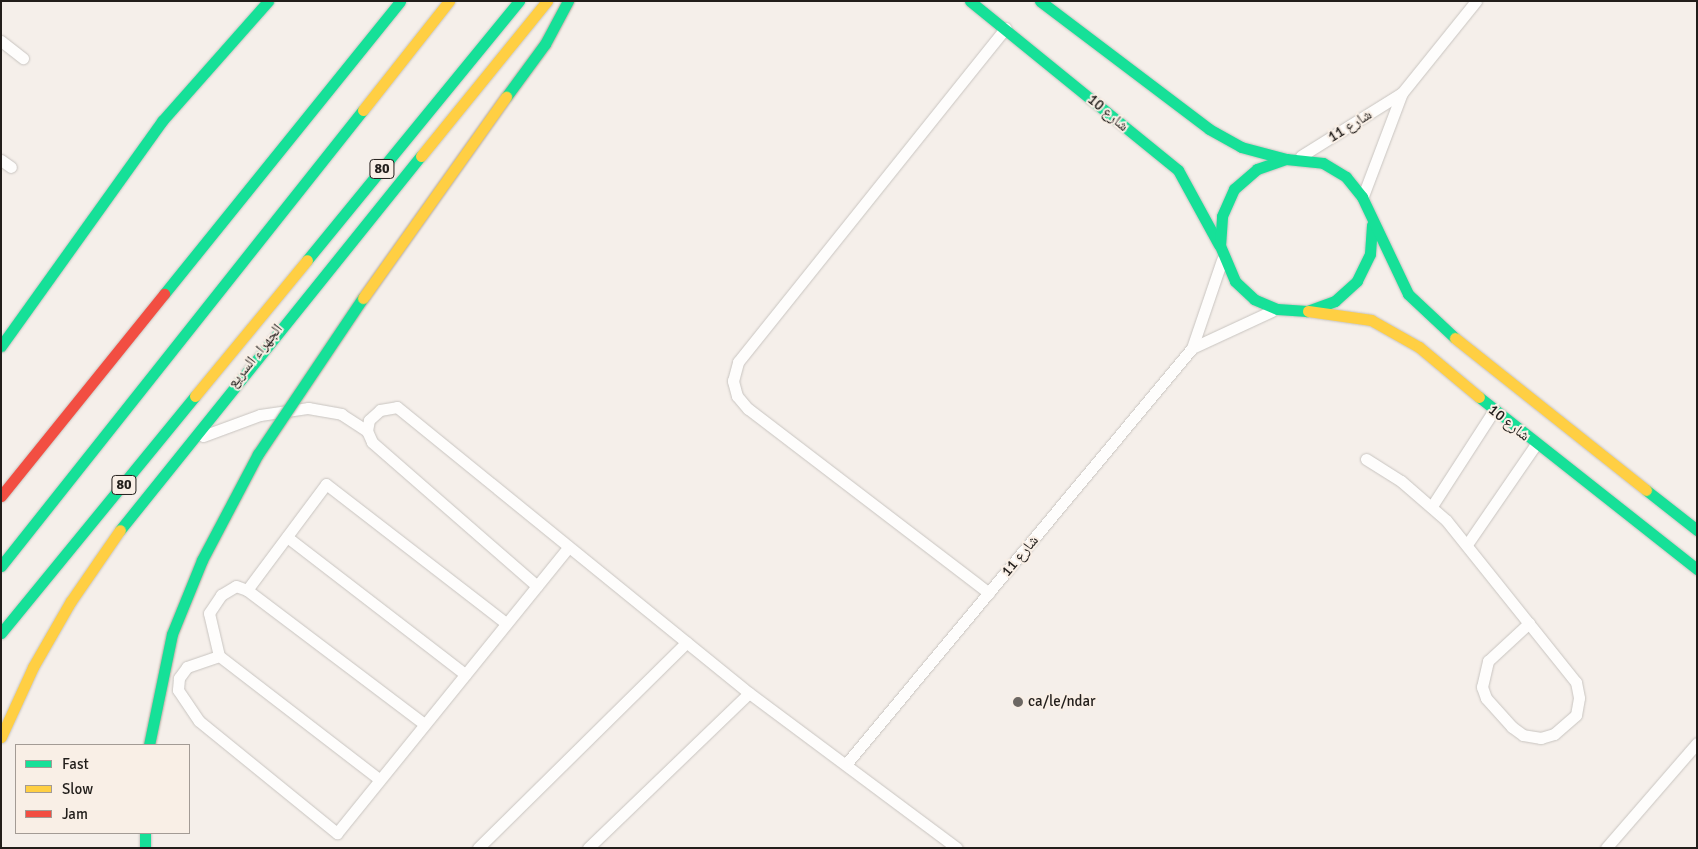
<!DOCTYPE html>
<meta charset="utf-8">
<style>
body{margin:0}
#map{position:relative;width:1698px;height:849px;overflow:hidden;background:#f5efea;font-family:Signika,"Noto Naskh Arabic",sans-serif}
div>[style]{position:absolute}
[style*='--x']{left:calc(var(--x)*1px);top:calc(var(--y)*1px);width:calc(var(--w)*1px);rotate:calc(var(--a)*1deg)}
.roads{filter:drop-shadow(0 0 1px #c8c4c0) drop-shadow(0 0 1px #c8c4c0)}
.lane>*{height:11px;margin:-5.5px;padding:0 5.5px;transform-origin:5.5px;border-radius:5.5px;background:#fefdfc}
.fast>*{height:11px;margin:-5.5px;padding:0 5.5px;transform-origin:5.5px;border-radius:5.5px;background:#16e098}
.slow>*{height:11px;margin:-5.5px;padding:0 5.5px;transform-origin:5.5px;border-radius:5.5px;background:#ffcf43}
.jam>*{height:11px;margin:-5.5px;padding:0 5.5px;transform-origin:5.5px;border-radius:5.5px;background:#f24e42}
.bridges{filter:drop-shadow(0 0 1px #b4a99e) drop-shadow(0 0 1px #b4a99e)}
.fast-bridge>*{height:11px;margin:-5.5px;padding:0 5.5px;transform-origin:5.5px;border-radius:5.5px;background:#16e098}
.slow-bridge>*{height:11px;margin:-5.5px;padding:0 5.5px;transform-origin:5.5px;border-radius:5.5px;background:#ffcf43}
.dots>*{width:14px;height:14px;translate:-50% -50%;box-sizing:border-box;border:2px solid #f9efe6;border-radius:50%}
span{translate:-50% -50%;white-space:nowrap;text-align:center;line-height:1.15;-webkit-text-stroke:4px #f9efe6;paint-order:stroke}
.shield-label span{padding:1px 4px;background:#f9efe6;border:1px solid;border-radius:4px;-webkit-text-stroke-width:0}
.shield-label{font-size:14px;color:#221e1b;font-weight:700}
.street-label{font-size:15px;color:#221e1b}
.poi-label{font-size:15px;color:#221e1b}
.left{translate:0 -50%;text-align:left}
.frame{position:absolute;inset:0;border:2px solid #221e1b;pointer-events:none}
.legend{position:absolute;left:15px;top:744px;width:175px;height:90px;box-sizing:border-box;background:#f9efe6;border:1px solid #a39b95;margin:0;padding:6px 9px;list-style:none;font-size:15px;color:#221e1b}
.legend li{display:flex;align-items:center;gap:10px;height:25px}
.legend b{width:25px;border:1px solid #a39b95}
</style>
<div id="map">
<div class="roads">
<div class="lane">
<div style="--x:1;--y:41;--w:28;--a:38"></div>
<div style="--x:1301;--y:156;--w:119;--a:-32"></div>
<div style="--x:1;--y:160;--w:12;--a:35"></div>
<div style="--x:1363;--y:196;--w:110;--a:-69.3"></div>
<div style="--x:1402;--y:93;--w:118;--a:-51.2"></div>
<div style="--x:1192;--y:348;--w:88;--a:-24.8"></div>
<div style="--x:203;--y:436;--w:61;--a:-20.2"></div>
<div style="--x:260;--y:415;--w:49;--a:-8.3"></div>
<div style="--x:308;--y:408;--w:34;--a:10"></div>
<div style="--x:341;--y:414;--w:31;--a:33"></div>
<div style="--x:1366;--y:459;--w:41;--a:32.2"></div>
<div style="--x:1401;--y:481;--w:60;--a:40.9"></div>
<div style="--x:1446;--y:520;--w:208;--a:51.3"></div>
<div style="--x:1576;--y:682;--w:16;--a:79"></div>
<div style="--x:1579;--y:698;--w:17;--a:100"></div>
<div style="--x:1576;--y:715;--w:29;--a:139"></div>
<div style="--x:1554;--y:734;--w:14;--a:163"></div>
<div style="--x:1541;--y:738;--w:18;--a:-171"></div>
<div style="--x:1523;--y:735;--w:14;--a:-144"></div>
<div style="--x:1512;--y:727;--w:39;--a:-132"></div>
<div style="--x:1486;--y:698;--w:12;--a:-110"></div>
<div style="--x:1482;--y:687;--w:27;--a:-77"></div>
<div style="--x:1488;--y:661;--w:56;--a:-42.8"></div>
<div style="--x:1432;--y:506;--w:114;--a:-57.1"></div>
<div style="--x:287;--y:537;--w:225;--a:37.6"></div>
<div style="--x:1468;--y:543;--w:120;--a:-55.5"></div>
<div style="--x:537;--y:586;--w:219;--a:-138.9"></div>
<div style="--x:372;--y:442;--w:12;--a:-114"></div>
<div style="--x:367;--y:431;--w:11;--a:-80"></div>
<div style="--x:369;--y:420;--w:15;--a:-42"></div>
<div style="--x:380;--y:410;--w:17;--a:-10"></div>
<div style="--x:397;--y:407;--w:454;--a:39.1"></div>
<div style="--x:749;--y:693;--w:259;--a:36.7"></div>
<div style="--x:247;--y:590;--w:132;--a:-53.3"></div>
<div style="--x:326;--y:484;--w:227;--a:37.7"></div>
<div style="--x:989;--y:593;--w:303;--a:-142.6"></div>
<div style="--x:748;--y:409;--w:17;--a:-130"></div>
<div style="--x:737;--y:396;--w:16;--a:-105"></div>
<div style="--x:733;--y:381;--w:20;--a:-75"></div>
<div style="--x:738;--y:362;--w:428;--a:-51.3"></div>
<div style="--x:219;--y:656;--w:34;--a:161"></div>
<div style="--x:187;--y:667;--w:14;--a:126"></div>
<div style="--x:179;--y:678;--w:12;--a:95"></div>
<div style="--x:178;--y:690;--w:37;--a:56"></div>
<div style="--x:199;--y:721;--w:178;--a:39.1"></div>
<div style="--x:337;--y:833;--w:368;--a:-51"></div>
<div style="--x:847;--y:763;--w:540;--a:-50.26"></div>
<div style="--x:1192;--y:348;--w:93;--a:-71.2"></div>
<div style="--x:379;--y:779;--w:202;--a:-142.4"></div>
<div style="--x:219;--y:656;--w:44;--a:-103.1"></div>
<div style="--x:209;--y:613;--w:22;--a:-56"></div>
<div style="--x:221;--y:595;--w:17;--a:-31"></div>
<div style="--x:236;--y:586;--w:12;--a:20"></div>
<div style="--x:247;--y:590;--w:222;--a:37.1"></div>
<div style="--x:478;--y:848;--w:293;--a:-44.6"></div>
<div style="--x:588;--y:848;--w:223;--a:-43.9"></div>
<div style="--x:1606;--y:848;--w:139;--a:-49.1"></div>
</div>
<div class="fast">
<div style="--x:970;--y:1;--w:268;--a:39.1"></div>
<div style="--x:1178;--y:170;--w:85;--a:61.3"></div>
<div style="--x:1040;--y:1;--w:212;--a:37.1"></div>
<div style="--x:1209;--y:129;--w:37;--a:29"></div>
<div style="--x:1241;--y:147;--w:47;--a:14.9"></div>
<div style="--x:1372;--y:225;--w:29;--a:94"></div>
<div style="--x:1370;--y:254;--w:30;--a:116"></div>
<div style="--x:1357;--y:281;--w:30;--a:138"></div>
<div style="--x:1335;--y:301;--w:30;--a:160"></div>
<div style="--x:1307;--y:311;--w:30;--a:-176"></div>
<div style="--x:1277;--y:309;--w:25;--a:-157"></div>
<div style="--x:1254;--y:299;--w:26;--a:-137"></div>
<div style="--x:1235;--y:281;--w:38;--a:-113"></div>
<div style="--x:1220;--y:246;--w:30;--a:-86"></div>
<div style="--x:1222;--y:216;--w:30;--a:-66"></div>
<div style="--x:1234;--y:189;--w:30;--a:-41"></div>
<div style="--x:1257;--y:169;--w:31;--a:-19"></div>
<div style="--x:1286;--y:159;--w:37;--a:6"></div>
<div style="--x:1323;--y:163;--w:27;--a:31"></div>
<div style="--x:1346;--y:177;--w:26;--a:51"></div>
<div style="--x:1362;--y:197;--w:107;--a:64.6"></div>
<div style="--x:1408;--y:294;--w:64;--a:43.1"></div>
<div style="--x:307;--y:260;--w:335;--a:-50.7"></div>
<div style="--x:164;--y:294;--w:376;--a:-51.1"></div>
<div style="--x:1;--y:346;--w:277;--a:-54.4"></div>
<div style="--x:162;--y:121;--w:160;--a:-48.5"></div>
<div style="--x:1479;--y:397;--w:278;--a:38.3"></div>
<div style="--x:1646;--y:490;--w:65;--a:38.1"></div>
<div style="--x:120;--y:530;--w:480;--a:-51.2"></div>
<div style="--x:1;--y:566;--w:582;--a:-51.56"></div>
<div style="--x:1;--y:633;--w:306;--a:-50.7"></div>
<div style="--x:145;--y:833;--w:15;--a:90"></div>
</div>
<div class="slow">
<div style="--x:363;--y:110;--w:139;--a:-51.7"></div>
<div style="--x:421;--y:156;--w:200;--a:-50.9"></div>
<div style="--x:1308;--y:311;--w:64;--a:8.1"></div>
<div style="--x:1371;--y:320;--w:55;--a:29.4"></div>
<div style="--x:1419;--y:347;--w:78;--a:39.8"></div>
<div style="--x:1455;--y:338;--w:244;--a:38.5"></div>
<div style="--x:195;--y:396;--w:176;--a:-50.5"></div>
<div style="--x:1;--y:737;--w:77;--a:-65.4"></div>
<div style="--x:33;--y:667;--w:76;--a:-60.1"></div>
<div style="--x:71;--y:601;--w:86;--a:-55.4"></div>
</div>
<div class="jam">
<div style="--x:1;--y:496;--w:260;--a:-51.1"></div>
</div>
</div>
<div class="bridges">
<div class="fast-bridge">
<div style="--x:506;--y:97;--w:66;--a:-53.7"></div>
<div style="--x:545;--y:44;--w:49;--a:-61.9"></div>
<div style="--x:149;--y:745;--w:113;--a:-78.3"></div>
<div style="--x:172;--y:634;--w:80;--a:-67.9"></div>
<div style="--x:202;--y:560;--w:120;--a:-62.2"></div>
<div style="--x:258;--y:454;--w:188;--a:-56.1"></div>
</div>
<div class="slow-bridge">
<div style="--x:363;--y:298;--w:247;--a:-54.6"></div>
</div>
</div>
<div class="dots">
<div style="left:1018px;top:702px;background:#6c6763"></div>
</div>
<div class="shield-label">
<span style="left:382px;top:169px">80</span>
<span style="left:124px;top:485px">80</span>
</div>
<div class="street-label">
<span style="left:1108px;top:113px;rotate:40deg">شارع 10</span>
<span style="left:1350px;top:126px;rotate:-32deg">شارع 11</span>
<span style="left:255px;top:356px;rotate:-51deg">الجهراء السريع</span>
<span style="left:1509px;top:423px;rotate:39deg">شارع 10</span>
<span style="left:1020px;top:556px;rotate:-50deg">شارع 11</span>
</div>
<div class="poi-label">
<span class="left" style="left:1028px;top:702px">ca/le/ndar</span>
</div>
<div class="frame"></div>
<ul class="legend">
<li><b style="height:6px;background:#16e098"></b>Fast</li>
<li><b style="height:6px;background:#ffcf43"></b>Slow</li>
<li><b style="height:6px;background:#f24e42"></b>Jam</li>
</ul>
</div>
